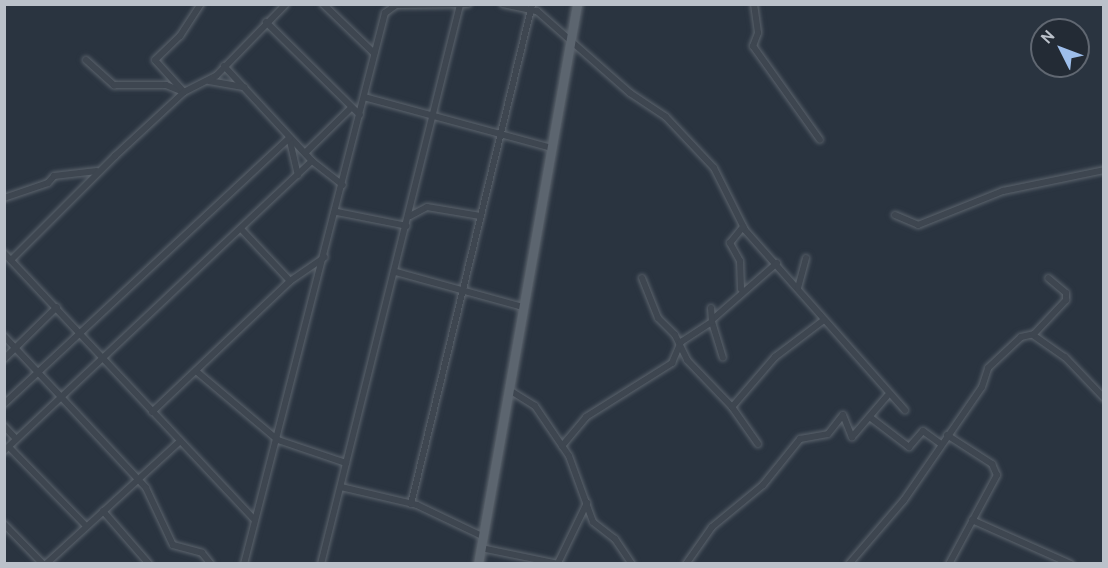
<!DOCTYPE html>
<style>
body{margin:0}
#map{position:relative;width:1108px;height:568px;overflow:hidden;background:#2a3440;font-family:Cabin,sans-serif}
div>[style]{position:absolute}
[style*='--x']{left:calc(var(--x)*1px);top:calc(var(--y)*1px);width:calc(var(--w)*1px);rotate:calc(var(--a)*1deg)}
.roads{filter:drop-shadow(0 0 2px #5c646d) drop-shadow(0 0 2px #5c646d)}
.minor>*{height:6px;margin:-3px;padding:0 3px;transform-origin:3px;border-radius:3px;background:#3e4650}
.primary>*{height:9px;margin:-4.5px;padding:0 4.5px;transform-origin:4.5px;border-radius:4.5px;background:#5c656f}
span{translate:-50% -50%;white-space:nowrap;text-align:center;line-height:1.15;-webkit-text-stroke:5px #232b35;paint-order:stroke}
.frame{position:absolute;inset:0;border:6px solid #bbc1ca;pointer-events:none}
.north{position:absolute;left:1030px;top:18px;width:60px;height:60px;box-sizing:border-box;background:#232b35;border:2px solid #606771;border-radius:50%;rotate:312deg;font-size:16px;font-weight:700;line-height:24px;text-align:center;color:#bbc1ca}
.north::after{content:'';display:block;margin:auto;width:21px;height:27px;background:#9ebfec;clip-path:polygon(50% 0,100% 100%,50% 72%,0 100%)}
</style>
<div id="map">
<div class="roads">
<div class="minor">
<div style="--x:323;--y:4;--w:71;--a:43.9"></div>
<div style="--x:503;--y:4;--w:35;--a:12"></div>
<div style="--x:537;--y:11;--w:124;--a:41.4"></div>
<div style="--x:630;--y:93;--w:43;--a:33.7"></div>
<div style="--x:666;--y:117;--w:70;--a:46.7"></div>
<div style="--x:714;--y:168;--w:69;--a:63.4"></div>
<div style="--x:745;--y:230;--w:241;--a:48.4"></div>
<div style="--x:754;--y:4;--w:29;--a:82"></div>
<div style="--x:758;--y:33;--w:14;--a:111"></div>
<div style="--x:753;--y:46;--w:115;--a:54.5"></div>
<div style="--x:266;--y:22;--w:132;--a:44.7"></div>
<div style="--x:86;--y:60;--w:38;--a:42"></div>
<div style="--x:114;--y:85;--w:52;--a:0"></div>
<div style="--x:166;--y:85;--w:16;--a:22"></div>
<div style="--x:224;--y:66;--w:129;--a:47.2"></div>
<div style="--x:312;--y:161;--w:39;--a:38"></div>
<div style="--x:209;--y:81;--w:36;--a:10"></div>
<div style="--x:184;--y:92;--w:43;--a:-132.2"></div>
<div style="--x:155;--y:60;--w:35;--a:-44"></div>
<div style="--x:180;--y:36;--w:38;--a:-57"></div>
<div style="--x:364;--y:97;--w:195;--a:15.2"></div>
<div style="--x:290;--y:141;--w:35;--a:77"></div>
<div style="--x:305;--y:153;--w:63;--a:-44.4"></div>
<div style="--x:4;--y:198;--w:46;--a:-18.8"></div>
<div style="--x:48;--y:183;--w:9;--a:-49"></div>
<div style="--x:54;--y:176;--w:43;--a:-6.6"></div>
<div style="--x:337;--y:212;--w:71;--a:11.3"></div>
<div style="--x:895;--y:215;--w:25;--a:23"></div>
<div style="--x:918;--y:225;--w:92;--a:-21.8"></div>
<div style="--x:1003;--y:191;--w:103;--a:-11.7"></div>
<div style="--x:410;--y:216;--w:19;--a:-28"></div>
<div style="--x:427;--y:207;--w:54;--a:9.6"></div>
<div style="--x:242;--y:230;--w:70;--a:46.7"></div>
<div style="--x:4;--y:253;--w:366;--a:46.8"></div>
<div style="--x:11;--y:260;--w:147;--a:-45"></div>
<div style="--x:115;--y:156;--w:94;--a:-42.8"></div>
<div style="--x:184;--y:92;--w:36;--a:-27"></div>
<div style="--x:216;--y:76;--w:100;--a:-45.8"></div>
<div style="--x:396;--y:272;--w:132;--a:15.4"></div>
<div style="--x:642;--y:278;--w:43;--a:68.2"></div>
<div style="--x:658;--y:318;--w:24;--a:45"></div>
<div style="--x:675;--y:335;--w:28;--a:64"></div>
<div style="--x:687;--y:360;--w:65;--a:46.2"></div>
<div style="--x:798;--y:288;--w:31;--a:-75"></div>
<div style="--x:741;--y:289;--w:28;--a:-92"></div>
<div style="--x:740;--y:261;--w:21;--a:-119"></div>
<div style="--x:730;--y:243;--w:21;--a:-51"></div>
<div style="--x:713;--y:319;--w:85;--a:-41.2"></div>
<div style="--x:712;--y:322;--w:37;--a:73"></div>
<div style="--x:1033;--y:335;--w:39;--a:35"></div>
<div style="--x:1065;--y:357;--w:57;--a:46.4"></div>
<div style="--x:4;--y:336;--w:208;--a:46.9"></div>
<div style="--x:146;--y:488;--w:63;--a:64.7"></div>
<div style="--x:173;--y:545;--w:30;--a:15"></div>
<div style="--x:202;--y:553;--w:14;--a:51"></div>
<div style="--x:4;--y:359;--w:74;--a:-44.5"></div>
<div style="--x:196;--y:371;--w:107;--a:40.1"></div>
<div style="--x:278;--y:440;--w:72;--a:18.7"></div>
<div style="--x:511;--y:391;--w:28;--a:32"></div>
<div style="--x:535;--y:406;--w:60;--a:55.8"></div>
<div style="--x:569;--y:456;--w:70;--a:70"></div>
<div style="--x:593;--y:522;--w:28;--a:38"></div>
<div style="--x:615;--y:539;--w:30;--a:56"></div>
<div style="--x:4;--y:404;--w:390;--a:-43"></div>
<div style="--x:152;--y:412;--w:190;--a:-43.5"></div>
<div style="--x:290;--y:281;--w:42;--a:-34.4"></div>
<div style="--x:871;--y:418;--w:48;--a:37.3"></div>
<div style="--x:909;--y:447;--w:21;--a:-49"></div>
<div style="--x:923;--y:431;--w:22;--a:36"></div>
<div style="--x:4;--y:426;--w:18;--a:47"></div>
<div style="--x:947;--y:435;--w:54;--a:32.8"></div>
<div style="--x:992;--y:464;--w:12;--a:66"></div>
<div style="--x:997;--y:475;--w:101;--a:118.3"></div>
<div style="--x:758;--y:444;--w:45;--a:-125.1"></div>
<div style="--x:732;--y:407;--w:66;--a:-49.3"></div>
<div style="--x:775;--y:357;--w:61;--a:-37.1"></div>
<div style="--x:562;--y:446;--w:38;--a:-50"></div>
<div style="--x:586;--y:417;--w:102;--a:-32.1"></div>
<div style="--x:672;--y:363;--w:23;--a:-67"></div>
<div style="--x:681;--y:342;--w:37;--a:-33"></div>
<div style="--x:712;--y:322;--w:14;--a:-94"></div>
<div style="--x:9;--y:447;--w:110;--a:45.7"></div>
<div style="--x:4;--y:451;--w:423;--a:-43.3"></div>
<div style="--x:341;--y:487;--w:78;--a:13.3"></div>
<div style="--x:417;--y:505;--w:74;--a:25.5"></div>
<div style="--x:411;--y:504;--w:513;--a:-76.37"></div>
<div style="--x:103;--y:511;--w:70;--a:49"></div>
<div style="--x:972;--y:520;--w:108;--a:24"></div>
<div style="--x:4;--y:524;--w:56;--a:45.7"></div>
<div style="--x:481;--y:548;--w:80;--a:11.6"></div>
<div style="--x:558;--y:563;--w:67;--a:-64.2"></div>
<div style="--x:46;--y:564;--w:182;--a:-42.5"></div>
<div style="--x:244;--y:564;--w:569;--a:-75.65"></div>
<div style="--x:385;--y:13;--w:14;--a:-36"></div>
<div style="--x:396;--y:5;--w:72;--a:-0.8"></div>
<div style="--x:321;--y:564;--w:576;--a:-76.04"></div>
<div style="--x:686;--y:564;--w:45;--a:-54.9"></div>
<div style="--x:712;--y:527;--w:66;--a:-39.5"></div>
<div style="--x:763;--y:485;--w:59;--a:-51.2"></div>
<div style="--x:800;--y:439;--w:28;--a:-10"></div>
<div style="--x:828;--y:434;--w:24;--a:-52"></div>
<div style="--x:843;--y:415;--w:24;--a:68"></div>
<div style="--x:852;--y:437;--w:54;--a:-49.5"></div>
<div style="--x:849;--y:564;--w:84;--a:-49.3"></div>
<div style="--x:904;--y:500;--w:137;--a:-55.4"></div>
<div style="--x:982;--y:387;--w:20;--a:-72"></div>
<div style="--x:988;--y:368;--w:45;--a:-43.2"></div>
<div style="--x:1021;--y:337;--w:13;--a:-13"></div>
<div style="--x:1034;--y:334;--w:47;--a:-46.7"></div>
<div style="--x:1066;--y:300;--w:7;--a:-90"></div>
<div style="--x:1066;--y:293;--w:23;--a:-140"></div>
</div>
<div class="primary">
<div style="--x:478;--y:564;--w:569;--a:-79.97"></div>
</div>
</div>
<div class="frame"></div>
<div class="north">N</div>
</div>
